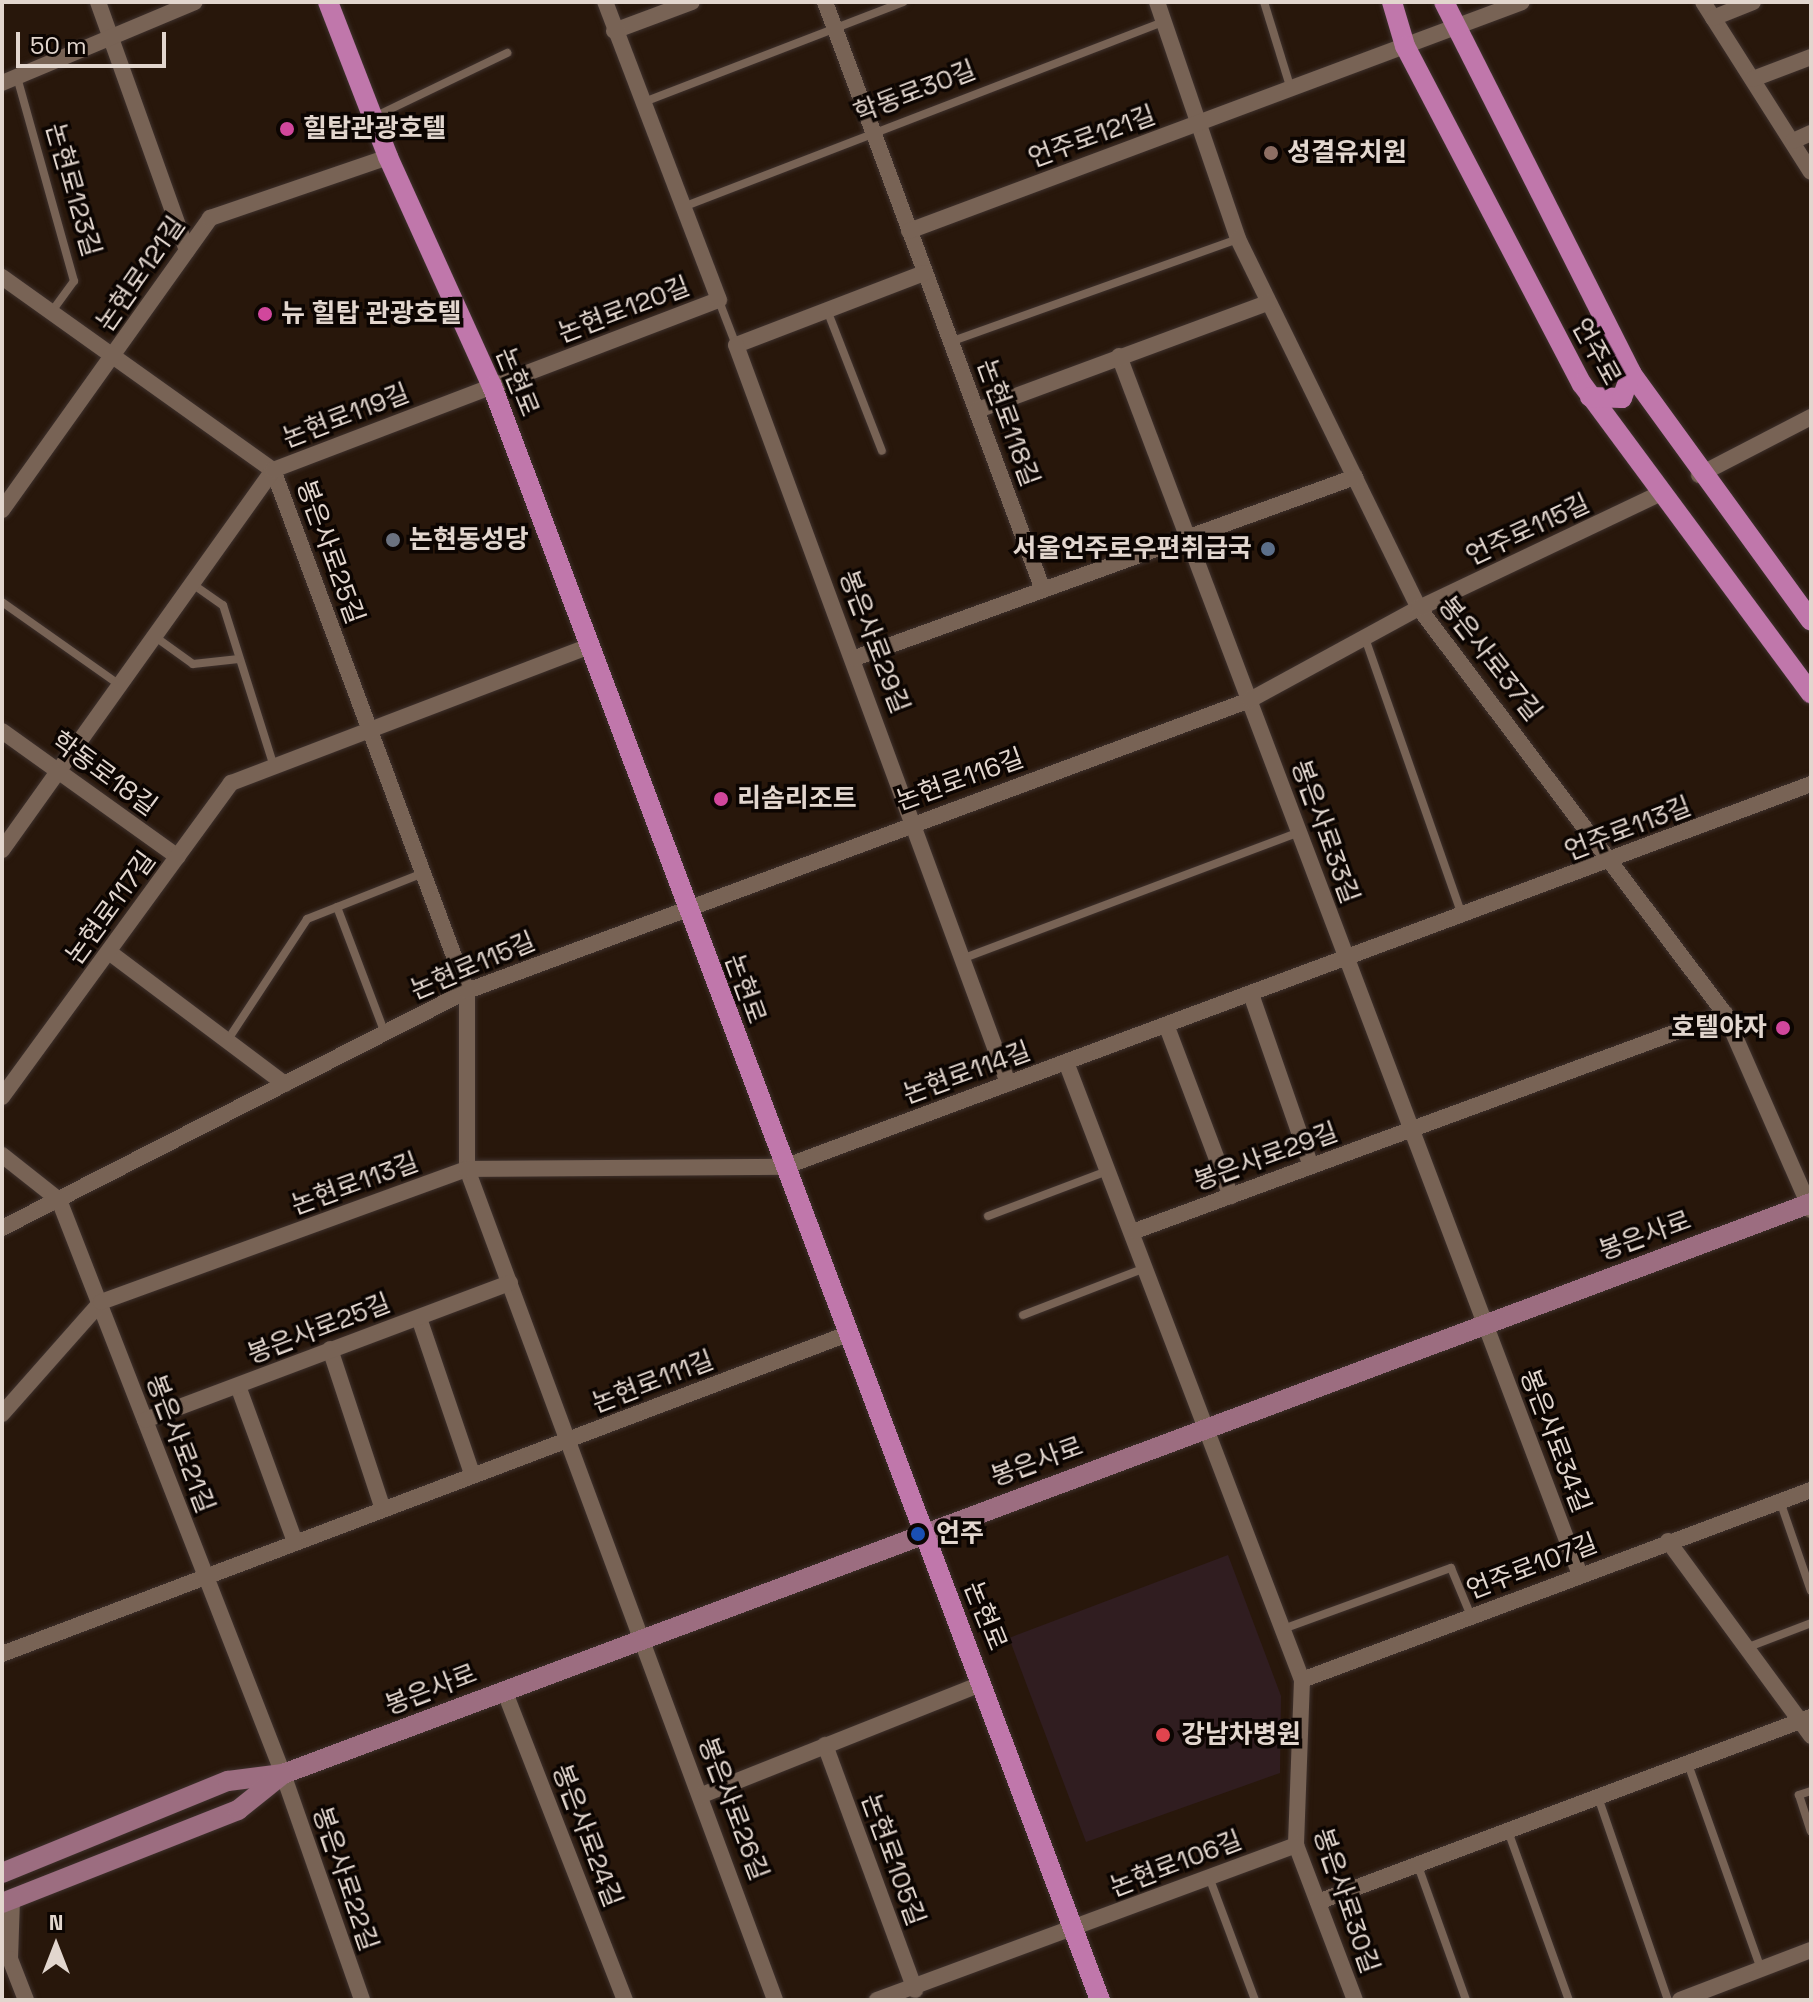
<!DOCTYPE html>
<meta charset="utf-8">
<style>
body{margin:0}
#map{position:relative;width:1813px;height:2002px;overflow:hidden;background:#28170b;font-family:"Space Grotesk","Noto Sans KR",sans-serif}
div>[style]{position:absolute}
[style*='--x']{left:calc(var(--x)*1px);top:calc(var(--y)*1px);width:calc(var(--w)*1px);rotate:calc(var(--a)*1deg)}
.medical>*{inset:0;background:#301d20}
.roads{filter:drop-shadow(0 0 2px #3e312d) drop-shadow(0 0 2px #3e312d)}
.lane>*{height:8px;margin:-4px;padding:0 4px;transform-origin:4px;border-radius:4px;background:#786355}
.street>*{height:16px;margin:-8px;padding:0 8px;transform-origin:8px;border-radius:8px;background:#786355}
.secondary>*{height:20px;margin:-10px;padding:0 10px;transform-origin:10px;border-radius:10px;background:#9c6d80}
.primary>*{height:20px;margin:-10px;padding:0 10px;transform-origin:10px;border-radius:10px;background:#c077ab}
.dots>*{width:22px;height:22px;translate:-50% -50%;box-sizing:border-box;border:4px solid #0c0502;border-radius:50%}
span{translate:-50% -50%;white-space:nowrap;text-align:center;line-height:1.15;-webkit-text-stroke:7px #0c0502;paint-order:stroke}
.street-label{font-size:26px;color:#e2d6ce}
.poi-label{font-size:26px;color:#e2d6ce;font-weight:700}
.left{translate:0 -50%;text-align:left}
.right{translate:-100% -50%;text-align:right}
.frame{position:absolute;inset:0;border:4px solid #e2d6ce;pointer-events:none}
.north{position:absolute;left:16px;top:1906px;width:80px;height:80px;-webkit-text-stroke:6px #0c0502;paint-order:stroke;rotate:0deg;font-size:22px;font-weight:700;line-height:32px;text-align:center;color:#e2d6ce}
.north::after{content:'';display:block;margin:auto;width:28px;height:36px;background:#e2d6ce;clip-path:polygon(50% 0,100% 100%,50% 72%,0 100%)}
.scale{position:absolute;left:16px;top:32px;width:150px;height:36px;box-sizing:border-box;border:4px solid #e2d6ce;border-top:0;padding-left:10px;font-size:24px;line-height:28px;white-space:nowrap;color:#e2d6ce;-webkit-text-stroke:6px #0c0502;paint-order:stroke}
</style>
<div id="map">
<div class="medical">
<div style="clip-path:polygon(1228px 1555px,1281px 1696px,1280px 1773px,1086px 1842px,1009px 1638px)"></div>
</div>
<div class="roads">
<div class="lane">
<div style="--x:1264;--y:2;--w:91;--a:72.8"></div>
<div style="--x:17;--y:77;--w:212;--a:74.4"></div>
<div style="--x:74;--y:281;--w:37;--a:126"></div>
<div style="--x:644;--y:102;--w:278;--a:-21.1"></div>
<div style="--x:374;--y:117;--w:148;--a:-25.7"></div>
<div style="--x:683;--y:207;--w:514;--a:-21.08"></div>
<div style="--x:719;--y:301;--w:47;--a:68.9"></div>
<div style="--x:827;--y:310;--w:151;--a:68.7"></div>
<div style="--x:953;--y:341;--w:303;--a:-19.7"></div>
<div style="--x:191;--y:583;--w:39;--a:35"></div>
<div style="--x:223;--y:605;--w:167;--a:72.5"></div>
<div style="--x:2;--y:602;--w:141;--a:35.2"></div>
<div style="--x:154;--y:636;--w:48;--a:35.7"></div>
<div style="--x:193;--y:664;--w:46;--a:-6.2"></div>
<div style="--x:1365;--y:638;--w:293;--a:70.7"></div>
<div style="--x:337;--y:907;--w:133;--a:69.2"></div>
<div style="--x:964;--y:958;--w:358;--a:-20.6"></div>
<div style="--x:227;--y:1041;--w:146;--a:-56.7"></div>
<div style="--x:307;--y:919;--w:125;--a:-21.6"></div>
<div style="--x:988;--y:1216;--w:127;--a:-20.7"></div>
<div style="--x:1023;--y:1315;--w:131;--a:-21.1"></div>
<div style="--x:1780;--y:1501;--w:95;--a:71"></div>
<div style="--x:1283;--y:1629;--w:179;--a:-20"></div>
<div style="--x:1451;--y:1568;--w:52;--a:67.4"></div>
<div style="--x:1746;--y:1648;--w:70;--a:-21"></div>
<div style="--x:1688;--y:1764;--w:218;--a:70.4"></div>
<div style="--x:1811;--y:1791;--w:13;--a:162"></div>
<div style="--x:1799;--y:1795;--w:38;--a:72"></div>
<div style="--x:1598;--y:1797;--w:215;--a:71"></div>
<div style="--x:1508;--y:1831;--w:180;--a:70.2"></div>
<div style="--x:1417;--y:1863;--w:145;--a:70.3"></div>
<div style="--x:1209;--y:1877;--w:131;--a:69.5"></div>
</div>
<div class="street">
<div style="--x:98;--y:2;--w:264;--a:70.3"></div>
<div style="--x:825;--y:2;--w:627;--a:69.66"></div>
<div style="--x:1157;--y:2;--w:250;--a:71.1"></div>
<div style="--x:1238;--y:239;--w:411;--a:63.9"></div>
<div style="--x:1419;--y:608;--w:508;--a:52.99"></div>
<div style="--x:1725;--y:1014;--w:214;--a:66.3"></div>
<div style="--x:1703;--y:2;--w:201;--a:57.6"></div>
<div style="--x:1713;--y:18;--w:43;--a:-21.8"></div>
<div style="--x:614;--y:31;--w:83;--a:-20.4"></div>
<div style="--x:1753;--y:79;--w:62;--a:-20.8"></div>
<div style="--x:2;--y:83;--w:209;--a:-22.8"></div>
<div style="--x:1793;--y:141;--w:20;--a:-24"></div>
<div style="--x:909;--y:231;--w:654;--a:-20.48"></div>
<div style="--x:924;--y:273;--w:201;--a:159"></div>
<div style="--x:736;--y:345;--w:787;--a:69.77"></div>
<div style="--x:2;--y:277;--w:333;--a:35.5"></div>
<div style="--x:273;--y:470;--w:556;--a:69.58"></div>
<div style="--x:467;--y:991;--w:178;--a:90"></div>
<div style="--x:467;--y:1169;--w:886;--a:69.66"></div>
<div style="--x:1119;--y:356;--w:1303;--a:69.28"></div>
<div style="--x:978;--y:410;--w:309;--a:-20.3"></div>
<div style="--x:1699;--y:475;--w:126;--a:-27.4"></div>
<div style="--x:2;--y:510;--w:359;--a:-54.5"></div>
<div style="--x:210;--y:218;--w:188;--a:-18.9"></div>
<div style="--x:855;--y:658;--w:532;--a:-19.9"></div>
<div style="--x:2;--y:731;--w:216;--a:35.6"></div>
<div style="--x:2;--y:850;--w:467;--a:-54.5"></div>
<div style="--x:273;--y:470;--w:477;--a:-20.9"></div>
<div style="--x:719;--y:300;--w:319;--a:-110.9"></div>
<div style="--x:109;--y:952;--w:220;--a:36.9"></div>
<div style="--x:1252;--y:997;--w:179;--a:70.8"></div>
<div style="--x:1167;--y:1027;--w:181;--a:69.3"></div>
<div style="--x:1066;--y:1062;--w:662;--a:69.1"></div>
<div style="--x:1302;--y:1680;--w:165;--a:92.1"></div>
<div style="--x:1296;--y:1845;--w:166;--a:69.2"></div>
<div style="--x:2;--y:1097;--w:389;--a:-53.9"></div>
<div style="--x:231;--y:783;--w:383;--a:-20.9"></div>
<div style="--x:2;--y:1155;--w:73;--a:38.3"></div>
<div style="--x:59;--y:1200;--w:616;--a:68.68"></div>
<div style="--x:283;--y:1774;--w:239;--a:70.7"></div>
<div style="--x:2;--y:1228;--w:522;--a:-27.01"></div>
<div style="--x:467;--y:991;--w:835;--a:-20.39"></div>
<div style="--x:1250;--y:700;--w:192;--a:-28.6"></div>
<div style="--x:1419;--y:608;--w:263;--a:-25.4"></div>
<div style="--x:1135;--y:1231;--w:629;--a:-20.19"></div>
<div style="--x:419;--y:1318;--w:165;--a:71.2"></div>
<div style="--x:330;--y:1349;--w:169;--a:71.7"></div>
<div style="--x:238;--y:1386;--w:166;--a:69.9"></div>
<div style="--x:2;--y:1414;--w:149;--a:-48.5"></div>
<div style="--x:101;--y:1302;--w:389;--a:-20"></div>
<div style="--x:467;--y:1169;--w:317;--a:-0.4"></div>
<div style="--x:784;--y:1167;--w:1096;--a:-20.45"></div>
<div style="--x:145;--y:1420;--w:390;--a:-20.6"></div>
<div style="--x:1668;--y:1541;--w:242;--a:53.7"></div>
<div style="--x:2;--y:1654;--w:907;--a:-20.73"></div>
<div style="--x:1302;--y:1680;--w:543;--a:-20.47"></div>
<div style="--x:504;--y:1690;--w:333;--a:68.7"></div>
<div style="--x:825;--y:1745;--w:261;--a:69.8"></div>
<div style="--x:702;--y:1795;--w:302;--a:-21.7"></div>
<div style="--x:12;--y:1899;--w:60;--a:91.9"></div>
<div style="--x:10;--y:1959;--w:44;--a:68.7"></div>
<div style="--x:1318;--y:1902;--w:527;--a:-20.57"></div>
<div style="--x:877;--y:2000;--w:447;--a:-20.3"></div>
<div style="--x:1680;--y:2000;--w:140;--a:-20.9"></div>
</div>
<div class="secondary">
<div style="--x:2;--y:1873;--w:244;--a:-22.2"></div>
<div style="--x:228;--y:1781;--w:55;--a:-7.3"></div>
<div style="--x:283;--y:1774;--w:1631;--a:-20.49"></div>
<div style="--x:2;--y:1903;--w:254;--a:-21.5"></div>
<div style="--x:238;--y:1810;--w:58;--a:-38.7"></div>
</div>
<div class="primary">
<div style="--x:328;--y:2;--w:166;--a:68.8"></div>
<div style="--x:388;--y:157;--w:252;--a:65.6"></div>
<div style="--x:492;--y:386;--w:1725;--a:69.36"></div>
<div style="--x:1392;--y:2;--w:46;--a:73.5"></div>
<div style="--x:1405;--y:46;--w:382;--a:62.4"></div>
<div style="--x:1582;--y:384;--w:385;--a:53.5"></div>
<div style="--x:1444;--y:2;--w:415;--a:63.2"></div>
<div style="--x:1631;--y:373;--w:306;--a:54"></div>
<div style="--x:1590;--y:397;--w:32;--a:2"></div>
<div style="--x:1622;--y:398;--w:27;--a:-70"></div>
</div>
</div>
<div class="dots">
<div style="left:287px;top:129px;background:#d1479c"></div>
<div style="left:1271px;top:153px;background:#8d6e63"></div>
<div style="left:265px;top:314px;background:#d1479c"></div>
<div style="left:393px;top:540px;background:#6b7280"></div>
<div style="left:1268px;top:549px;background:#5c6f8a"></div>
<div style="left:721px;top:799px;background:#d1479c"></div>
<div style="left:1783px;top:1028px;background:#d1479c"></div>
<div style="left:918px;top:1534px;background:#1a4fb4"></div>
<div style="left:1163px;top:1735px;background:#e0444e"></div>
</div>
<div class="street-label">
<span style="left:915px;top:92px;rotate:-21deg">학동로30길</span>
<span style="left:1092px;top:137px;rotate:-20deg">언주로121길</span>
<span style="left:73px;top:190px;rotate:74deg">논현로123길</span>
<span style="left:141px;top:274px;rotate:-55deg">논현로121길</span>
<span style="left:624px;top:310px;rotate:-21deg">논현로120길</span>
<span style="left:1596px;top:352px;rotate:61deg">언주로</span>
<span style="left:517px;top:382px;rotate:68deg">논현로</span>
<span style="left:346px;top:416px;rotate:-21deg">논현로119길</span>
<span style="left:1008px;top:423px;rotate:70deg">논현로118길</span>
<span style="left:1528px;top:530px;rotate:-25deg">언주로115길</span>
<span style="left:330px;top:552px;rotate:70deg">봉은사로25길</span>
<span style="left:874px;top:642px;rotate:69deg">봉은사로29길</span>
<span style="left:1490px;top:659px;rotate:52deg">봉은사로37길</span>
<span style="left:104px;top:774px;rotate:36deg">학동로18길</span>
<span style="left:960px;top:780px;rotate:-20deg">논현로116길</span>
<span style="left:1628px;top:829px;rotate:-21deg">언주로113길</span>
<span style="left:1325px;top:832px;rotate:70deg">봉은사로33길</span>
<span style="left:111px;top:908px;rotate:-54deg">논현로117길</span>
<span style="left:473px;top:966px;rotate:-23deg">논현로115길</span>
<span style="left:745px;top:989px;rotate:70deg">논현로</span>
<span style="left:967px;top:1073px;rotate:-20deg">논현로114길</span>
<span style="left:1266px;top:1157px;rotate:-20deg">봉은사로29길</span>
<span style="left:355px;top:1184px;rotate:-20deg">논현로113길</span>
<span style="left:1645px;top:1236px;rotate:-20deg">봉은사로</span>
<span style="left:319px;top:1329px;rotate:-21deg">봉은사로25길</span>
<span style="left:653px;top:1382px;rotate:-21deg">논현로111길</span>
<span style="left:1555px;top:1441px;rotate:69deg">봉은사로34길</span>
<span style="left:180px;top:1444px;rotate:69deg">봉은사로21길</span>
<span style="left:1037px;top:1462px;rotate:-20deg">봉은사로</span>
<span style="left:1532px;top:1567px;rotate:-21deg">언주로107길</span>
<span style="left:985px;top:1616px;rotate:68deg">논현로</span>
<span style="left:431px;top:1690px;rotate:-21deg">봉은사로</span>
<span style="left:733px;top:1809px;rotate:69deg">봉은사로26길</span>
<span style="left:587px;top:1836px;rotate:69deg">봉은사로24길</span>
<span style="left:893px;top:1860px;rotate:70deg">논현로105길</span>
<span style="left:1176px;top:1864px;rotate:-21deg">논현로106길</span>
<span style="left:345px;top:1879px;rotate:71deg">봉은사로22길</span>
<span style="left:1346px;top:1901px;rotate:71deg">봉은사로30길</span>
</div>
<div class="poi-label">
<span class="left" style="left:303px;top:129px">힐탑관광호텔</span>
<span class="left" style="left:1287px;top:153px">성결유치원</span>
<span class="left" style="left:281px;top:314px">뉴 힐탑 관광호텔</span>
<span class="left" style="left:409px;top:540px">논현동성당</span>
<span class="right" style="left:1252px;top:549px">서울언주로우편취급국</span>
<span class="left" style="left:737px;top:799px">리솜리조트</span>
<span class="right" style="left:1767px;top:1028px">호텔야자</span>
<span class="left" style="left:936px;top:1534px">언주</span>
<span class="left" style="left:1181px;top:1735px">강남차병원</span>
</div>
<div class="frame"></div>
<div class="north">N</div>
<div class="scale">50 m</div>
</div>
